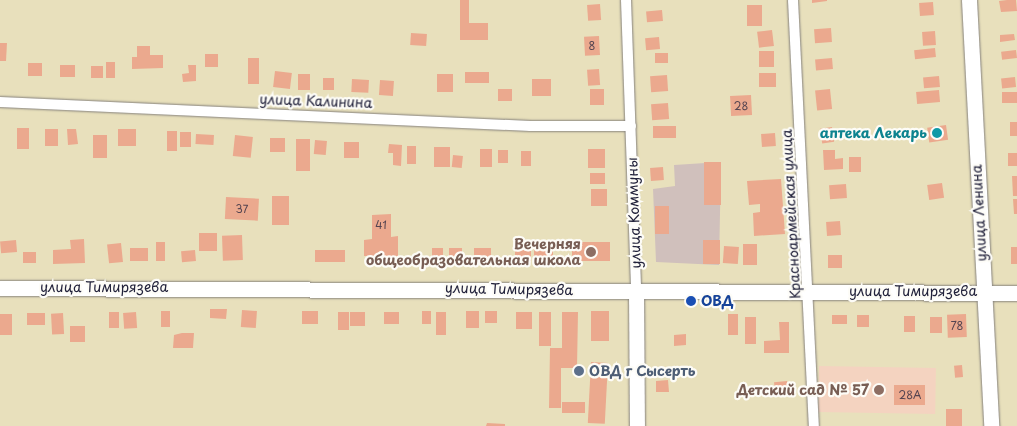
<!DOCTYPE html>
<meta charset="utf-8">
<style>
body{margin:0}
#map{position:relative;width:1017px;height:426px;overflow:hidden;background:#e8e0bc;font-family:"Playpen Sans",sans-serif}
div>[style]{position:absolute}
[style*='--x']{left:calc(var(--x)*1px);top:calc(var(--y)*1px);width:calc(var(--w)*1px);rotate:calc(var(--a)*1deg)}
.built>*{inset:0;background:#f4d3c0;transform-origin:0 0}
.industrial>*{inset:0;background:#d0c0bc}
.building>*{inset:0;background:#eba98e;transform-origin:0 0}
.roads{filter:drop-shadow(0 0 1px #85817c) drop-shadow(0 0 1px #85817c)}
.street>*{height:10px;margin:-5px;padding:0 5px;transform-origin:5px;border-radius:5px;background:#fff}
.secondary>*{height:15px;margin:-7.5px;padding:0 7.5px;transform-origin:7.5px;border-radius:7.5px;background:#fff}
.dots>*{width:14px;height:14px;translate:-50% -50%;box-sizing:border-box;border:2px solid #fdfcf7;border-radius:50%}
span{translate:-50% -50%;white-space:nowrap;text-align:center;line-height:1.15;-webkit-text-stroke:4.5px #fdfcf7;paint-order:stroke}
.number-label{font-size:11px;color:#544450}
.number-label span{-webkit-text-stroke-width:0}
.street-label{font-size:14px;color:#22223b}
.culture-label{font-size:14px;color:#0d838f;font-weight:700}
.right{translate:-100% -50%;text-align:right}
.education-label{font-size:14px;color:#785e54;font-weight:700}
.transit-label{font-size:14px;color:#164399;font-weight:700}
.left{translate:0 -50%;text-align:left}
.service-label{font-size:14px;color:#4e5e75;font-weight:700}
</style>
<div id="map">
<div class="built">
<div style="left:819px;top:366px;width:117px;height:46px;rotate:1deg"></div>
</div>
<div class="industrial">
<div style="clip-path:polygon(721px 162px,719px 265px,656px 262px,653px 189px,675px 186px,674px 165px)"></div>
</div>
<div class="building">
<div style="clip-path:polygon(460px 0,469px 0,469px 23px,488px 23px,488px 40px,460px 40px)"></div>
<div style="clip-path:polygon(812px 0,827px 0,827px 1px,812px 3px)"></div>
<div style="clip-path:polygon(1007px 0,1016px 0,1017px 11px,1001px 12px,999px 1px)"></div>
<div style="left:933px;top:2px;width:13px;height:14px;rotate:86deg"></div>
<div style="left:600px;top:4px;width:16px;height:13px;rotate:86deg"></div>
<div style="left:747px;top:5px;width:15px;height:21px"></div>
<div style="left:662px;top:10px;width:11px;height:16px;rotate:85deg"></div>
<div style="left:831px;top:28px;width:14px;height:17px;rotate:86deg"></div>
<div style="left:772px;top:30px;width:16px;height:15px;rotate:83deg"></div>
<div style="left:935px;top:31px;width:14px;height:13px;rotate:86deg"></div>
<div style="left:411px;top:33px;width:16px;height:12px;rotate:4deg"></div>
<div style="clip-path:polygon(1014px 34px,1015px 40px,1000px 42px,1000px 35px)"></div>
<div style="left:599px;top:36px;width:19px;height:15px;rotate:87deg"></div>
<div style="left:659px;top:37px;width:12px;height:14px;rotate:85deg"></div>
<div style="clip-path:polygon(0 43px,7px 43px,6px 61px,0 61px)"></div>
<div style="clip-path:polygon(137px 46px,150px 46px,150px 55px,163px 55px,163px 68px,132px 69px,132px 57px,137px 57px)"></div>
<div style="left:935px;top:48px;width:9px;height:21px;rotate:84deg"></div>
<div style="left:1016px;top:50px;width:8px;height:15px;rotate:83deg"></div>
<div style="left:759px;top:51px;width:15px;height:16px"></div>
<div style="left:655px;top:53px;width:13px;height:10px"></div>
<div style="left:205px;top:54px;width:13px;height:13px"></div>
<div style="left:248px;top:58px;width:11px;height:26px"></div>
<div style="left:832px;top:58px;width:11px;height:17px;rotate:85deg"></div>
<div style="left:106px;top:62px;width:9px;height:16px"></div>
<div style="left:42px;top:63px;width:13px;height:14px;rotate:90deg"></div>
<div style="left:60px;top:65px;width:15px;height:12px"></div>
<div style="clip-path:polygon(188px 65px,196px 65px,196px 81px,183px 82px,182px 74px,189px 73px)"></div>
<div style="left:91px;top:66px;width:12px;height:12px"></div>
<div style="left:599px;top:69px;width:16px;height:12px;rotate:86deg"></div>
<div style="left:275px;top:71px;width:17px;height:16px;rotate:7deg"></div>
<div style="left:465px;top:72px;width:24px;height:11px"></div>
<div style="left:776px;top:73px;width:14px;height:17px;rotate:90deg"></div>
<div style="left:298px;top:74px;width:12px;height:16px"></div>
<div style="left:437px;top:74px;width:16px;height:18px"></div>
<div style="left:667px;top:75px;width:16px;height:17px;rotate:86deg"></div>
<div style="left:939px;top:76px;width:11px;height:16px;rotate:85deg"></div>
<div style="left:1015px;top:77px;width:10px;height:14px;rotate:84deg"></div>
<div style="left:323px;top:78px;width:11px;height:12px"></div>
<div style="left:352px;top:79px;width:17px;height:13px;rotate:3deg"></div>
<div style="left:532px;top:79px;width:19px;height:17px"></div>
<div style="left:380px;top:80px;width:14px;height:15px;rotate:4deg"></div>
<div style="left:512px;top:89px;width:12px;height:14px;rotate:90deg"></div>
<div style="left:590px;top:89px;width:14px;height:16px"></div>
<div style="left:830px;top:89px;width:20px;height:15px;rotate:84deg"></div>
<div style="left:939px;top:90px;width:12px;height:23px;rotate:85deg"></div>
<div style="left:1002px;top:92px;width:15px;height:11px"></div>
<div style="left:751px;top:95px;width:20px;height:21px;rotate:87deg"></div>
<div style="left:668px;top:103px;width:16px;height:17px;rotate:86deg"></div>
<div style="left:1010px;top:122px;width:7px;height:14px"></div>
<div style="left:946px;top:125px;width:15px;height:19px;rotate:82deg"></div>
<div style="left:676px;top:126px;width:12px;height:23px;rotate:90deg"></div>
<div style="left:832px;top:127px;width:15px;height:12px;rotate:82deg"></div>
<div style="left:17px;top:128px;width:12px;height:21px"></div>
<div style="left:45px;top:129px;width:13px;height:17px"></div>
<div style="clip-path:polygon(67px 129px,76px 129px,78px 144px,68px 145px)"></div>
<div style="left:118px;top:129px;width:18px;height:17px"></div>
<div style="left:167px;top:131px;width:10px;height:20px"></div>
<div style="left:180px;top:132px;width:11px;height:15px"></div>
<div style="left:775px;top:133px;width:13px;height:14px;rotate:86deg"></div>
<div style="left:196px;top:134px;width:18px;height:10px;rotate:3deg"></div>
<div style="left:93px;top:135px;width:14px;height:23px"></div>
<div style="left:235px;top:135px;width:18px;height:21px;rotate:6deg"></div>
<div style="left:270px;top:138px;width:15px;height:14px"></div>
<div style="left:296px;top:139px;width:14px;height:32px"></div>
<div style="left:315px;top:140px;width:12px;height:14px;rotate:5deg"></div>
<div style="left:344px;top:142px;width:15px;height:16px"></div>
<div style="clip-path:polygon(389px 144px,402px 145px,401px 166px,393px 165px,393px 153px,388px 153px)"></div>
<div style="left:407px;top:146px;width:9px;height:18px"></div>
<div style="left:434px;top:147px;width:16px;height:20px"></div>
<div style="left:480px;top:149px;width:12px;height:18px"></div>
<div style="left:605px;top:149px;width:19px;height:17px;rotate:90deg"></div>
<div style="left:498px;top:150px;width:10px;height:13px"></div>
<div style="clip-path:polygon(823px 150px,835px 150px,835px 159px,843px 158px,843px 169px,824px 170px)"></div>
<div style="left:521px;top:151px;width:10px;height:15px"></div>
<div style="left:1008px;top:153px;width:9px;height:13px"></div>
<div style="left:453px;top:155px;width:10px;height:12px;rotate:6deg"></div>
<div style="left:849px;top:157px;width:12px;height:15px"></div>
<div style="left:704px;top:162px;width:17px;height:43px"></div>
<div style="left:663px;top:167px;width:13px;height:13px;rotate:86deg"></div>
<div style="left:590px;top:173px;width:15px;height:11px"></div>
<div style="clip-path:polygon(1012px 176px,1017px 176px,1017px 196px,1013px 196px)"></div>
<div style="clip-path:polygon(781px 179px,785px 234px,754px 236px,753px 213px,760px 212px,760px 204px,749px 205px,747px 181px)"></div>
<div style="left:942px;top:183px;width:15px;height:15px;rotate:82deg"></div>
<div style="left:846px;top:184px;width:14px;height:17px;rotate:86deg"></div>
<div style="left:607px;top:189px;width:17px;height:16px;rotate:90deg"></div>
<div style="left:272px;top:196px;width:17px;height:29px"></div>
<div style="left:226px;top:197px;width:33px;height:22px;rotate:3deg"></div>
<div style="clip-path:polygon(1013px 199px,1017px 199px,1017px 214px,1014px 214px)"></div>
<div style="left:655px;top:206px;width:14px;height:28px"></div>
<div style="clip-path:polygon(391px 214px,391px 237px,398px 236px,398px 256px,364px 256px,364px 240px,372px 239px,372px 215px)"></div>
<div style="left:840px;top:221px;width:14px;height:14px;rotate:86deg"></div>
<div style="left:199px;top:233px;width:18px;height:18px"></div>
<div style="left:242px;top:235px;width:25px;height:20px;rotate:88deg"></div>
<div style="clip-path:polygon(84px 239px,85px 263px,53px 264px,53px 250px,71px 249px,70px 240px)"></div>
<div style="left:16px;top:240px;width:12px;height:16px;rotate:85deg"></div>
<div style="left:703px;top:240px;width:17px;height:24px"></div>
<div style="left:156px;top:242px;width:9px;height:19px"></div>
<div style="left:572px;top:242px;width:38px;height:19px"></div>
<div style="left:121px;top:243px;width:19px;height:14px;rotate:84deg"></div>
<div style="left:757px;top:244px;width:21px;height:14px;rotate:90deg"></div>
<div style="left:724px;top:246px;width:15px;height:17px;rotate:4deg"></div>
<div style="left:553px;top:247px;width:15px;height:19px;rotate:90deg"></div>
<div style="left:1011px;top:247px;width:6px;height:17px"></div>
<div style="left:148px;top:248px;width:13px;height:18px;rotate:90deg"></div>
<div style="left:443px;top:248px;width:14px;height:11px;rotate:90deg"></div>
<div style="left:449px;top:248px;width:13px;height:13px"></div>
<div style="left:474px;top:248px;width:17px;height:14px"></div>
<div style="left:515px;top:248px;width:16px;height:14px"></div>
<div style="left:195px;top:250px;width:11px;height:14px;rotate:85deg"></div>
<div style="left:345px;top:250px;width:12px;height:30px;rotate:90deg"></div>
<div style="left:23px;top:252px;width:13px;height:11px"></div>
<div style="left:828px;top:255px;width:14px;height:13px"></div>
<div style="clip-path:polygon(210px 309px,227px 309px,226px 319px,210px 318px)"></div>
<div style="left:242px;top:310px;width:15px;height:17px;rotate:4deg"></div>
<div style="left:161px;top:311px;width:9px;height:16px"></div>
<div style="left:302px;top:311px;width:16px;height:13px"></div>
<div style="left:422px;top:311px;width:9px;height:13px"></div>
<div style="left:466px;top:311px;width:13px;height:17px"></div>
<div style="left:497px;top:311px;width:12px;height:12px;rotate:90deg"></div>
<div style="left:591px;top:311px;width:18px;height:30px"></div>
<div style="left:119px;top:312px;width:16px;height:10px;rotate:90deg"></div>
<div style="left:136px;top:312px;width:16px;height:13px;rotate:86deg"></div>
<div style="left:338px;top:312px;width:11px;height:18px"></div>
<div style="left:350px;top:312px;width:15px;height:14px"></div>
<div style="left:384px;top:312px;width:15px;height:12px"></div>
<div style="left:436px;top:312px;width:10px;height:23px"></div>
<div style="left:516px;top:312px;width:16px;height:17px"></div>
<div style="left:539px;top:312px;width:12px;height:34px"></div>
<div style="clip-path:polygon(562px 312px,578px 312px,577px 368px,561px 368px,561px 408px,549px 408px,550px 348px,562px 348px)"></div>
<div style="left:27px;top:313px;width:18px;height:12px"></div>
<div style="left:63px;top:313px;width:21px;height:12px;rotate:87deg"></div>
<div style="left:0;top:314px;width:12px;height:21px"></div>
<div style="left:728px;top:314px;width:10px;height:21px"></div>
<div style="left:966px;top:314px;width:23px;height:19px;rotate:88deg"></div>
<div style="left:832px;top:315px;width:15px;height:9px"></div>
<div style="left:857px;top:315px;width:12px;height:12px"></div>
<div style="left:904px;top:316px;width:11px;height:16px"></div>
<div style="left:745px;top:317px;width:11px;height:27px"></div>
<div style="left:930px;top:317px;width:12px;height:16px"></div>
<div style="clip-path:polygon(779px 322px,789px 322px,789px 353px,764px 353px,764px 341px,780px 340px)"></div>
<div style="left:70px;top:326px;width:15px;height:16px"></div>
<div style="clip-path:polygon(182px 333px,194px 333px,193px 348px,173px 348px,174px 335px)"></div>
<div style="clip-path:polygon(686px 334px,686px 345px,674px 346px,674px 335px)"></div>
<div style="left:591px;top:362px;width:17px;height:61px;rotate:3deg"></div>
<div style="left:962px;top:365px;width:12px;height:8px;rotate:85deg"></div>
<div style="clip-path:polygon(668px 380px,669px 392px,656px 392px,656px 381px)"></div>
<div style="left:787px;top:381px;width:11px;height:13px;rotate:85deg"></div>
<div style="left:894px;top:385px;width:31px;height:20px"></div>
<div style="left:562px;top:402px;width:23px;height:11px"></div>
<div style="left:946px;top:409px;width:16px;height:17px"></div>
<div style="clip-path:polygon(487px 423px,505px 424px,505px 426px,486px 426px)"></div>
</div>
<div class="roads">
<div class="street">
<div style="--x:626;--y:0;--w:290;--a:88"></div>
<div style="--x:793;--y:0;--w:427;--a:87.2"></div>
<div style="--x:0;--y:102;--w:531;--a:2.59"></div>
<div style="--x:530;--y:126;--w:101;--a:0"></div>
</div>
<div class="secondary">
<div style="--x:969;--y:0;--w:427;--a:87"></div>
<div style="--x:0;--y:288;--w:1017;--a:0.28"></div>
<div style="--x:636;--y:290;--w:136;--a:89.6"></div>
</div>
</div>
<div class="dots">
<div style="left:937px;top:133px;background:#0f9aa8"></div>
<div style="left:591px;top:252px;background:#8d6e63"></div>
<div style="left:691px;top:301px;background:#1a4fb4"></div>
<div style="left:579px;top:371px;background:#5c6f8a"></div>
<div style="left:879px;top:390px;background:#8d6e63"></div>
</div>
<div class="number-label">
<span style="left:592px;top:46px">8</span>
<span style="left:741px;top:106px">28</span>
<span style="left:242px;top:209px">37</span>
<span style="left:381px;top:225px">41</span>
<span style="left:957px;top:326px">78</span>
<span style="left:910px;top:395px">28А</span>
</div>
<div class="street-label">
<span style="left:316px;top:101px;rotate:2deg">улица Калинина</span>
<span style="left:634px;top:213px;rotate:-92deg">улица Коммуны</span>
<span style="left:979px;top:213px;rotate:-93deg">улица Ленина</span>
<span style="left:791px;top:214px;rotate:-93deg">Красноармейская улица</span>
<span style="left:104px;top:287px">улица Тимирязева</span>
<span style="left:509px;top:289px;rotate:1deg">улица Тимирязева</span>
<span style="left:913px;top:291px">улица Тимирязева</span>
</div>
<div class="culture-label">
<span class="right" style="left:927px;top:133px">аптека Лекарь</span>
</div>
<div class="education-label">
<span class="right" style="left:581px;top:252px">Вечерняя<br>общеобразовательная школа</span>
<span class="right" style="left:869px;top:390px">Детский сад № 57</span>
</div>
<div class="transit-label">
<span class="left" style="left:701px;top:301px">ОВД</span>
</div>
<div class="service-label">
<span class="left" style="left:589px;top:371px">ОВД г Сысерть</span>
</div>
</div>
